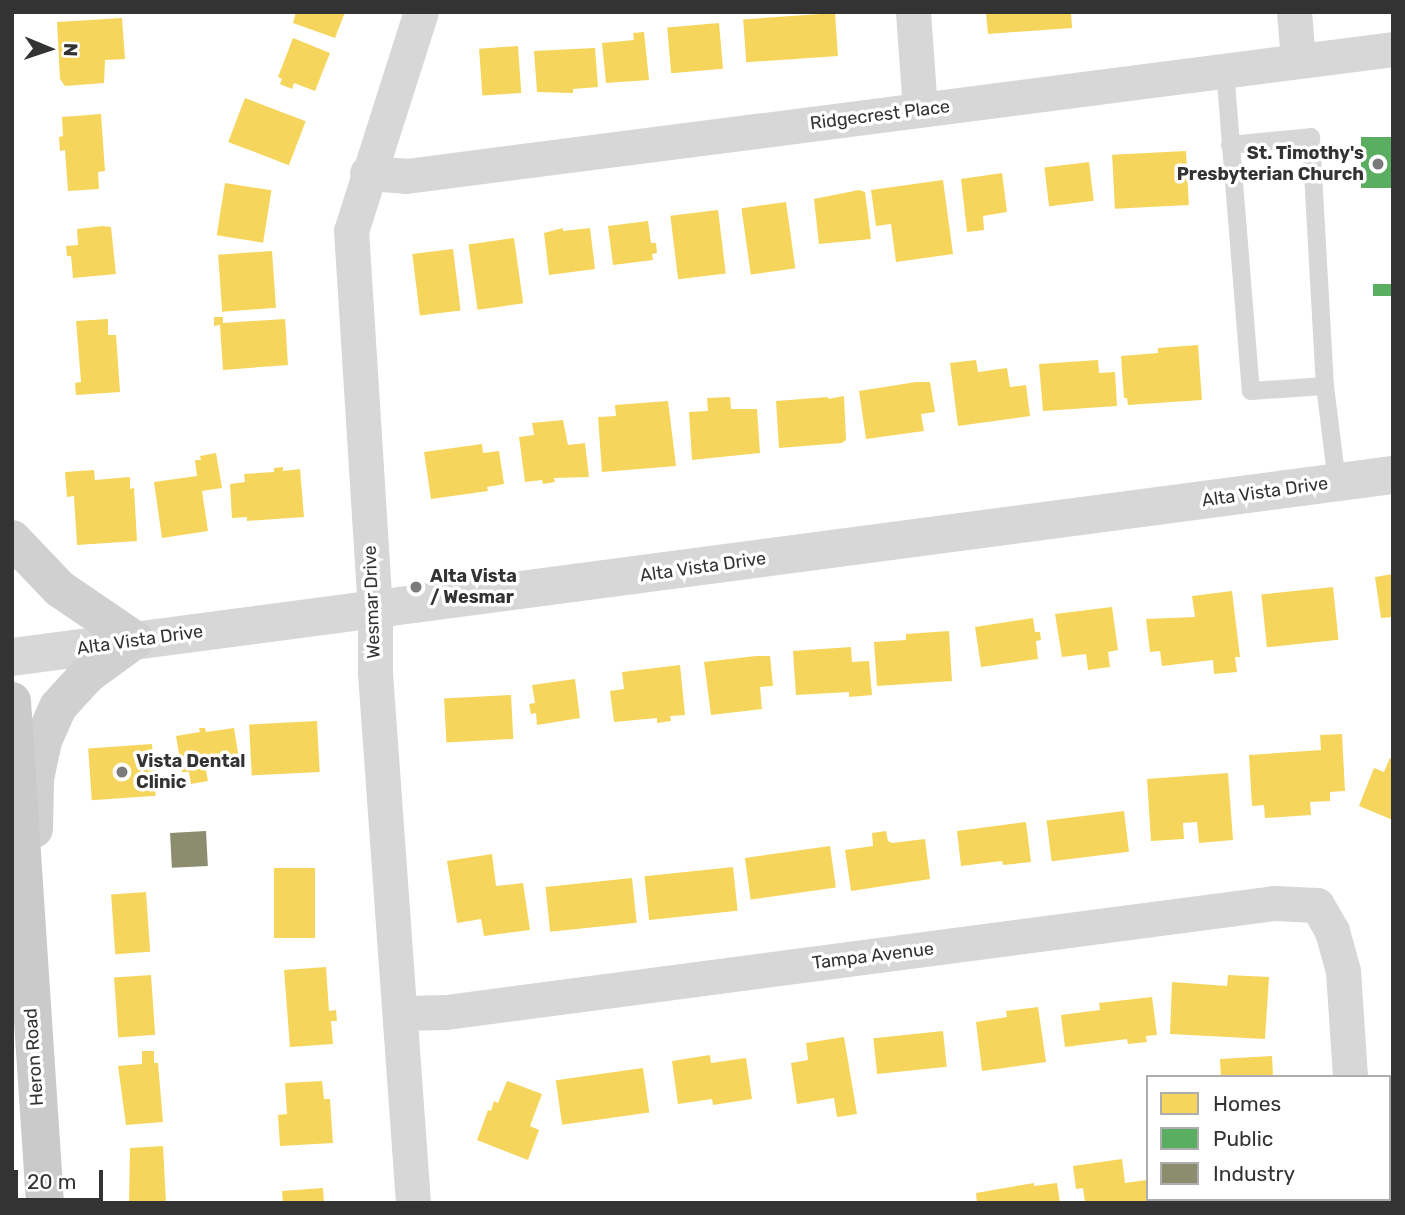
<!DOCTYPE html>
<style>
body{margin:0}
#map{position:relative;width:1405px;height:1215px;overflow:hidden;background:#fff;font-family:Rubik,sans-serif}
div>[style]{position:absolute}
[style*='--x']{left:calc(var(--x)*1px);top:calc(var(--y)*1px);width:calc(var(--w)*1px);rotate:calc(var(--a)*1deg)}
.homes>*{inset:0;background:#f6d55c;transform-origin:0 0}
.public>*{inset:0;background:#5aae61;transform-origin:0 0}
.industry>*{inset:0;background:#8c8c6e;transform-origin:0 0}
.service>*{height:18px;margin:-9px;padding:0 9px;transform-origin:9px;border-radius:9px;background:#d7d7d7}
.minor>*{height:35px;margin:-17.5px;padding:0 17.5px;transform-origin:17.5px;border-radius:17.5px;background:#d7d7d7}
.tertiary>*{height:38px;margin:-19px;padding:0 19px;transform-origin:19px;border-radius:19px;background:#d7d7d7}
.secondary>*{height:38px;margin:-19px;padding:0 19px;transform-origin:19px;border-radius:19px;background:#d0d0d0}
.primary>*{height:38px;margin:-19px;padding:0 19px;transform-origin:19px;border-radius:19px;background:#cacaca}
.dots>*{width:19px;height:19px;translate:-50% -50%;box-sizing:border-box;border:4px solid #fff;border-radius:50%}
span{translate:-50% -50%;white-space:nowrap;text-align:center;line-height:1.15;-webkit-text-stroke:7px #fff;paint-order:stroke}
.street-label{font-size:18px;color:#333}
.poi-label{font-size:18px;color:#333;font-weight:700}
.right{translate:-100% -50%;text-align:right}
.left{translate:0 -50%;text-align:left}
.frame{position:absolute;inset:0;border:14px solid #333;pointer-events:none}
.legend{position:absolute;left:1146px;top:1075px;width:245px;height:126px;box-sizing:border-box;background:#fff;border:2px solid #adadad;margin:0;padding:9px 12px;list-style:none;font-size:21px;color:#333}
.legend li{display:flex;align-items:center;gap:14px;height:35px}
.legend b{width:35px;border:2px solid #adadad}
.north{position:absolute;left:14px;top:14px;width:70px;height:70px;-webkit-text-stroke:5px #fff;paint-order:stroke;rotate:92deg;font-size:19px;font-weight:700;line-height:28px;text-align:center;color:#333}
.north::after{content:'';display:block;margin:auto;width:24px;height:32px;background:#333;clip-path:polygon(50% 0,100% 100%,50% 72%,0 100%)}
.scale{position:absolute;left:14px;top:1170px;width:89px;height:32px;box-sizing:border-box;border:4px solid #333;border-top:0;padding-left:9px;font-size:21px;line-height:24px;white-space:nowrap;color:#333;-webkit-text-stroke:5px #fff;paint-order:stroke}
</style>
<div id="map">
<div class="homes">
<div style="clip-path:polygon(296px 12px,345px 12px,335px 38px,293px 23px)"></div>
<div style="clip-path:polygon(986px 12px,1071px 12px,1072px 28px,988px 34px)"></div>
<div style="left:835px;top:13px;width:43px;height:92px;rotate:86deg"></div>
<div style="clip-path:polygon(122px 18px,125px 59px,105px 60px,104px 83px,65px 86px,60px 79px,57px 22px)"></div>
<div style="left:719px;top:23px;width:46px;height:52px;rotate:85deg"></div>
<div style="clip-path:polygon(644px 32px,649px 80px,606px 83px,602px 43px,634px 40px,633px 33px)"></div>
<div style="clip-path:polygon(293px 38px,330px 53px,315px 91px,294px 83px,292px 89px,280px 84px,282px 79px,278px 77px)"></div>
<div style="left:518px;top:46px;width:47px;height:39px;rotate:86deg"></div>
<div style="clip-path:polygon(595px 48px,598px 87px,573px 89px,573px 93px,537px 92px,534px 51px)"></div>
<div style="left:245px;top:98px;width:65px;height:47px;rotate:21deg"></div>
<div style="clip-path:polygon(101px 114px,105px 171px,98px 172px,99px 189px,68px 191px,65px 150px,60px 151px,59px 137px,63px 136px,62px 117px)"></div>
<div style="left:1186px;top:151px;width:54px;height:74px;rotate:87deg"></div>
<div style="left:1089px;top:162px;width:39px;height:45px;rotate:83deg"></div>
<div style="clip-path:polygon(1002px 173px,1007px 212px,983px 216px,984px 230px,967px 232px,961px 179px)"></div>
<div style="clip-path:polygon(943px 180px,953px 254px,896px 262px,891px 224px,876px 226px,871px 190px)"></div>
<div style="left:225px;top:183px;width:47px;height:53px;rotate:9deg"></div>
<div style="clip-path:polygon(859px 190px,865px 192px,871px 239px,819px 244px,814px 199px)"></div>
<div style="left:786px;top:202px;width:67px;height:45px;rotate:82deg"></div>
<div style="left:718px;top:210px;width:64px;height:48px;rotate:83deg"></div>
<div style="clip-path:polygon(648px 221px,651px 243px,656px 243px,657px 253px,652px 254px,653px 260px,613px 265px,608px 226px)"></div>
<div style="clip-path:polygon(103px 226px,111px 227px,116px 274px,73px 278px,71px 256px,67px 256px,66px 246px,78px 245px,77px 229px)"></div>
<div style="clip-path:polygon(563px 228px,563px 231px,590px 228px,595px 269px,549px 275px,544px 233px)"></div>
<div style="left:514px;top:238px;width:66px;height:46px;rotate:82deg"></div>
<div style="left:453px;top:249px;width:62px;height:41px;rotate:83deg"></div>
<div style="left:272px;top:251px;width:57px;height:54px;rotate:86deg"></div>
<div style="clip-path:polygon(214px 317px,223px 317px,223px 323px,285px 319px,288px 365px,223px 370px,220px 325px,214px 326px)"></div>
<div style="clip-path:polygon(108px 319px,108px 335px,116px 335px,120px 392px,76px 395px,75px 383px,81px 382px,76px 321px)"></div>
<div style="clip-path:polygon(1198px 345px,1202px 400px,1128px 405px,1127px 398px,1124px 398px,1121px 356px,1158px 353px,1158px 348px)"></div>
<div style="clip-path:polygon(976px 360px,978px 372px,1007px 368px,1010px 387px,1026px 385px,1030px 416px,958px 426px,950px 363px)"></div>
<div style="clip-path:polygon(1098px 360px,1099px 373px,1115px 372px,1117px 406px,1043px 411px,1039px 364px)"></div>
<div style="clip-path:polygon(916px 382px,930px 382px,935px 412px,921px 414px,924px 431px,866px 439px,859px 391px)"></div>
<div style="clip-path:polygon(844px 396px,846px 440px,842px 443px,779px 448px,776px 401px,828px 397px,828px 399px)"></div>
<div style="clip-path:polygon(730px 397px,731px 409px,757px 409px,760px 453px,692px 460px,689px 412px,708px 411px,707px 398px)"></div>
<div style="clip-path:polygon(668px 401px,676px 466px,602px 472px,598px 417px,616px 416px,615px 405px)"></div>
<div style="clip-path:polygon(563px 420px,568px 445px,585px 443px,589px 477px,554px 478px,555px 482px,543px 484px,542px 480px,525px 482px,519px 437px,534px 435px,532px 423px)"></div>
<div style="clip-path:polygon(482px 444px,483px 453px,499px 451px,504px 484px,487px 487px,488px 491px,431px 499px,424px 452px)"></div>
<div style="clip-path:polygon(216px 453px,222px 488px,202px 491px,208px 531px,162px 538px,154px 482px,197px 476px,195px 460px,201px 460px,200px 456px)"></div>
<div style="clip-path:polygon(283px 467px,283px 471px,300px 469px,304px 517px,247px 521px,247px 517px,232px 518px,230px 484px,245px 482px,244px 474px,274px 472px,274px 468px)"></div>
<div style="clip-path:polygon(94px 470px,95px 480px,130px 477px,130px 489px,134px 488px,137px 541px,77px 545px,74px 496px,67px 497px,65px 472px)"></div>
<div style="clip-path:polygon(1393px 574px,1393px 617px,1381px 618px,1375px 577px)"></div>
<div style="left:1333px;top:587px;width:53px;height:72px;rotate:84deg"></div>
<div style="clip-path:polygon(1232px 591px,1240px 657px,1235px 657px,1237px 672px,1214px 674px,1213px 660px,1162px 666px,1160px 651px,1150px 652px,1146px 619px,1195px 617px,1192px 596px)"></div>
<div style="clip-path:polygon(1112px 607px,1118px 650px,1108px 652px,1110px 667px,1088px 670px,1086px 654px,1062px 657px,1055px 614px)"></div>
<div style="clip-path:polygon(1033px 618px,1035px 632px,1040px 632px,1041px 640px,1036px 641px,1038px 659px,981px 667px,975px 627px)"></div>
<div style="clip-path:polygon(949px 631px,952px 681px,877px 686px,874px 642px,906px 640px,906px 634px)"></div>
<div style="clip-path:polygon(851px 647px,852px 662px,869px 661px,872px 695px,849px 697px,849px 692px,796px 695px,793px 651px)"></div>
<div style="clip-path:polygon(756px 656px,770px 656px,773px 686px,760px 687px,762px 709px,711px 715px,704px 662px)"></div>
<div style="clip-path:polygon(680px 665px,685px 715px,670px 716px,671px 721px,657px 723px,657px 718px,614px 722px,610px 691px,624px 689px,622px 672px)"></div>
<div style="clip-path:polygon(575px 679px,580px 718px,537px 725px,536px 713px,531px 714px,529px 704px,535px 703px,532px 685px)"></div>
<div style="left:511px;top:695px;width:44px;height:67px;rotate:87deg"></div>
<div style="left:317px;top:721px;width:51px;height:68px;rotate:87deg"></div>
<div style="clip-path:polygon(199px 728px,205px 728px,206px 732px,234px 728px,240px 765px,206px 770px,208px 781px,191px 784px,189px 772px,182px 772px,176px 736px,200px 732px)"></div>
<div style="clip-path:polygon(1342px 734px,1345px 791px,1330px 792px,1330px 801px,1310px 802px,1311px 815px,1265px 818px,1264px 805px,1252px 806px,1249px 755px,1321px 750px,1320px 735px)"></div>
<div style="left:152px;top:744px;width:52px;height:64px;rotate:86deg"></div>
<div style="clip-path:polygon(1390px 758px,1393px 760px,1393px 820px,1359px 806px,1374px 768px,1384px 772px)"></div>
<div style="clip-path:polygon(1228px 773px,1233px 840px,1199px 843px,1197px 822px,1183px 823px,1184px 839px,1151px 841px,1147px 779px)"></div>
<div style="left:1124px;top:811px;width:41px;height:78px;rotate:83deg"></div>
<div style="clip-path:polygon(1026px 822px,1031px 862px,1003px 865px,1002px 861px,961px 866px,957px 831px)"></div>
<div style="clip-path:polygon(886px 831px,888px 841px,892px 843px,925px 839px,930px 879px,851px 891px,845px 850px,873px 846px,872px 833px)"></div>
<div style="left:830px;top:846px;width:42px;height:86px;rotate:82deg"></div>
<div style="clip-path:polygon(492px 854px,496px 886px,523px 883px,530px 930px,484px 936px,481px 919px,457px 923px,447px 861px)"></div>
<div style="left:733px;top:867px;width:44px;height:89px;rotate:84deg"></div>
<div style="left:315px;top:868px;width:70px;height:41px;rotate:90deg"></div>
<div style="left:632px;top:878px;width:45px;height:87px;rotate:84deg"></div>
<div style="left:146px;top:892px;width:60px;height:35px;rotate:86deg"></div>
<div style="clip-path:polygon(326px 967px,329px 1011px,336px 1010px,337px 1021px,331px 1021px,333px 1044px,290px 1047px,284px 970px)"></div>
<div style="left:151px;top:975px;width:60px;height:37px;rotate:86deg"></div>
<div style="clip-path:polygon(1228px 975px,1269px 977px,1265px 1039px,1170px 1034px,1172px 982px,1227px 986px)"></div>
<div style="clip-path:polygon(1152px 997px,1157px 1035px,1146px 1036px,1147px 1042px,1128px 1044px,1127px 1039px,1065px 1047px,1061px 1015px,1100px 1010px,1099px 1003px)"></div>
<div style="clip-path:polygon(1038px 1007px,1046px 1062px,982px 1071px,976px 1022px,1007px 1017px,1006px 1011px)"></div>
<div style="left:943px;top:1031px;width:36px;height:70px;rotate:84deg"></div>
<div style="clip-path:polygon(844px 1037px,857px 1114px,837px 1117px,834px 1098px,797px 1104px,791px 1063px,808px 1060px,806px 1043px)"></div>
<div style="clip-path:polygon(142px 1051px,154px 1051px,154px 1063px,158px 1063px,163px 1122px,126px 1125px,118px 1066px,142px 1064px)"></div>
<div style="clip-path:polygon(710px 1055px,711px 1063px,746px 1058px,752px 1099px,713px 1105px,712px 1099px,678px 1104px,672px 1061px)"></div>
<div style="clip-path:polygon(1272px 1056px,1273px 1077px,1221px 1077px,1220px 1059px)"></div>
<div style="left:643px;top:1068px;width:45px;height:88px;rotate:82deg"></div>
<div style="clip-path:polygon(322px 1081px,324px 1099px,330px 1099px,333px 1143px,280px 1146px,278px 1115px,287px 1114px,285px 1083px)"></div>
<div style="clip-path:polygon(507px 1081px,542px 1094px,530px 1126px,539px 1130px,528px 1160px,477px 1140px,488px 1110px,491px 1111px,494px 1101px,498px 1103px)"></div>
<div style="clip-path:polygon(163px 1146px,166px 1203px,129px 1203px,130px 1148px)"></div>
<div style="clip-path:polygon(1122px 1159px,1125px 1183px,1147px 1180px,1150px 1203px,1085px 1203px,1083px 1188px,1076px 1189px,1073px 1166px)"></div>
<div style="clip-path:polygon(1034px 1183px,1034px 1186px,1057px 1183px,1060px 1203px,977px 1203px,976px 1193px)"></div>
<div style="clip-path:polygon(323px 1188px,324px 1203px,283px 1203px,282px 1191px)"></div>
<div style="left:1186px;top:1199px;width:95px;height:4px"></div>
</div>
<div class="public">
<div style="left:1393px;top:137px;width:51px;height:32px;rotate:90deg"></div>
<div style="left:1393px;top:284px;width:12px;height:20px;rotate:90deg"></div>
</div>
<div class="industry">
<div style="left:206px;top:831px;width:35px;height:36px;rotate:87deg"></div>
</div>
<div class="service">
<div style="--x:1225;--y:70;--w:322;--a:85.4"></div>
<div style="--x:1251;--y:391;--w:74;--a:-3.9"></div>
<div style="--x:1325;--y:386;--w:98;--a:82.9"></div>
<div style="--x:1230;--y:145;--w:81;--a:-5.6"></div>
<div style="--x:1311;--y:137;--w:249;--a:86.8"></div>
</div>
<div class="minor">
<div style="--x:913;--y:12;--w:98;--a:85.9"></div>
<div style="--x:1294;--y:12;--w:48;--a:85.2"></div>
<div style="--x:367;--y:173;--w:39;--a:4"></div>
<div style="--x:406;--y:176;--w:995;--a:-7.33"></div>
<div style="--x:400;--y:1013;--w:46;--a:-1.2"></div>
<div style="--x:446;--y:1012;--w:835;--a:-7.5"></div>
<div style="--x:1274;--y:903;--w:43;--a:2.7"></div>
<div style="--x:1317;--y:905;--w:30;--a:60"></div>
<div style="--x:1332;--y:931;--w:41;--a:74.6"></div>
<div style="--x:1343;--y:971;--w:106;--a:86.2"></div>
<div style="--x:1357;--y:1199;--w:4;--a:76"></div>
<div style="--x:413;--y:1203;--w:531;--a:-94.1"></div>
<div style="--x:375;--y:673;--w:62;--a:-90"></div>
<div style="--x:375;--y:611;--w:381;--a:-93.6"></div>
<div style="--x:351;--y:231;--w:230;--a:-72.3"></div>
</div>
<div class="tertiary">
<div style="--x:12;--y:657;--w:1393;--a:-7.51"></div>
</div>
<div class="secondary">
<div style="--x:12;--y:539;--w:69;--a:46.2"></div>
<div style="--x:60;--y:589;--w:91;--a:34.2"></div>
<div style="--x:135;--y:640;--w:59;--a:143.9"></div>
<div style="--x:87;--y:675;--w:43;--a:132.2"></div>
<div style="--x:58;--y:707;--w:37;--a:114"></div>
<div style="--x:43;--y:741;--w:40;--a:102"></div>
<div style="--x:35;--y:780;--w:49;--a:91.2"></div>
</div>
<div class="primary">
<div style="--x:12;--y:701;--w:503;--a:86.24"></div>
</div>
<div class="dots">
<div style="left:1378px;top:164px;background:#7a7a7a"></div>
<div style="left:416px;top:587px;background:#7a7a7a"></div>
<div style="left:122px;top:772px;background:#7a7a7a"></div>
</div>
<div class="street-label">
<span style="left:880px;top:115px;rotate:-7deg">Ridgecrest Place</span>
<span style="left:1265px;top:492px;rotate:-8deg">Alta Vista Drive</span>
<span style="left:703px;top:567px;rotate:-8deg">Alta Vista Drive</span>
<span style="left:372px;top:602px;rotate:-92deg">Wesmar Drive</span>
<span style="left:140px;top:640px;rotate:-8deg">Alta Vista Drive</span>
<span style="left:873px;top:956px;rotate:-7deg">Tampa Avenue</span>
<span style="left:34px;top:1057px;rotate:-94deg">Heron Road</span>
</div>
<div class="poi-label">
<span class="right" style="left:1364px;top:164px">St. Timothy's<br>Presbyterian Church</span>
<span class="left" style="left:430px;top:587px">Alta Vista<br>/ Wesmar</span>
<span class="left" style="left:136px;top:772px">Vista Dental<br>Clinic</span>
</div>
<div class="frame"></div>
<ul class="legend">
<li><b style="height:19px;background:#f6d55c"></b>Homes</li>
<li><b style="height:19px;background:#5aae61"></b>Public</li>
<li><b style="height:19px;background:#8c8c6e"></b>Industry</li>
</ul>
<div class="north">N</div>
<div class="scale">20 m</div>
</div>
